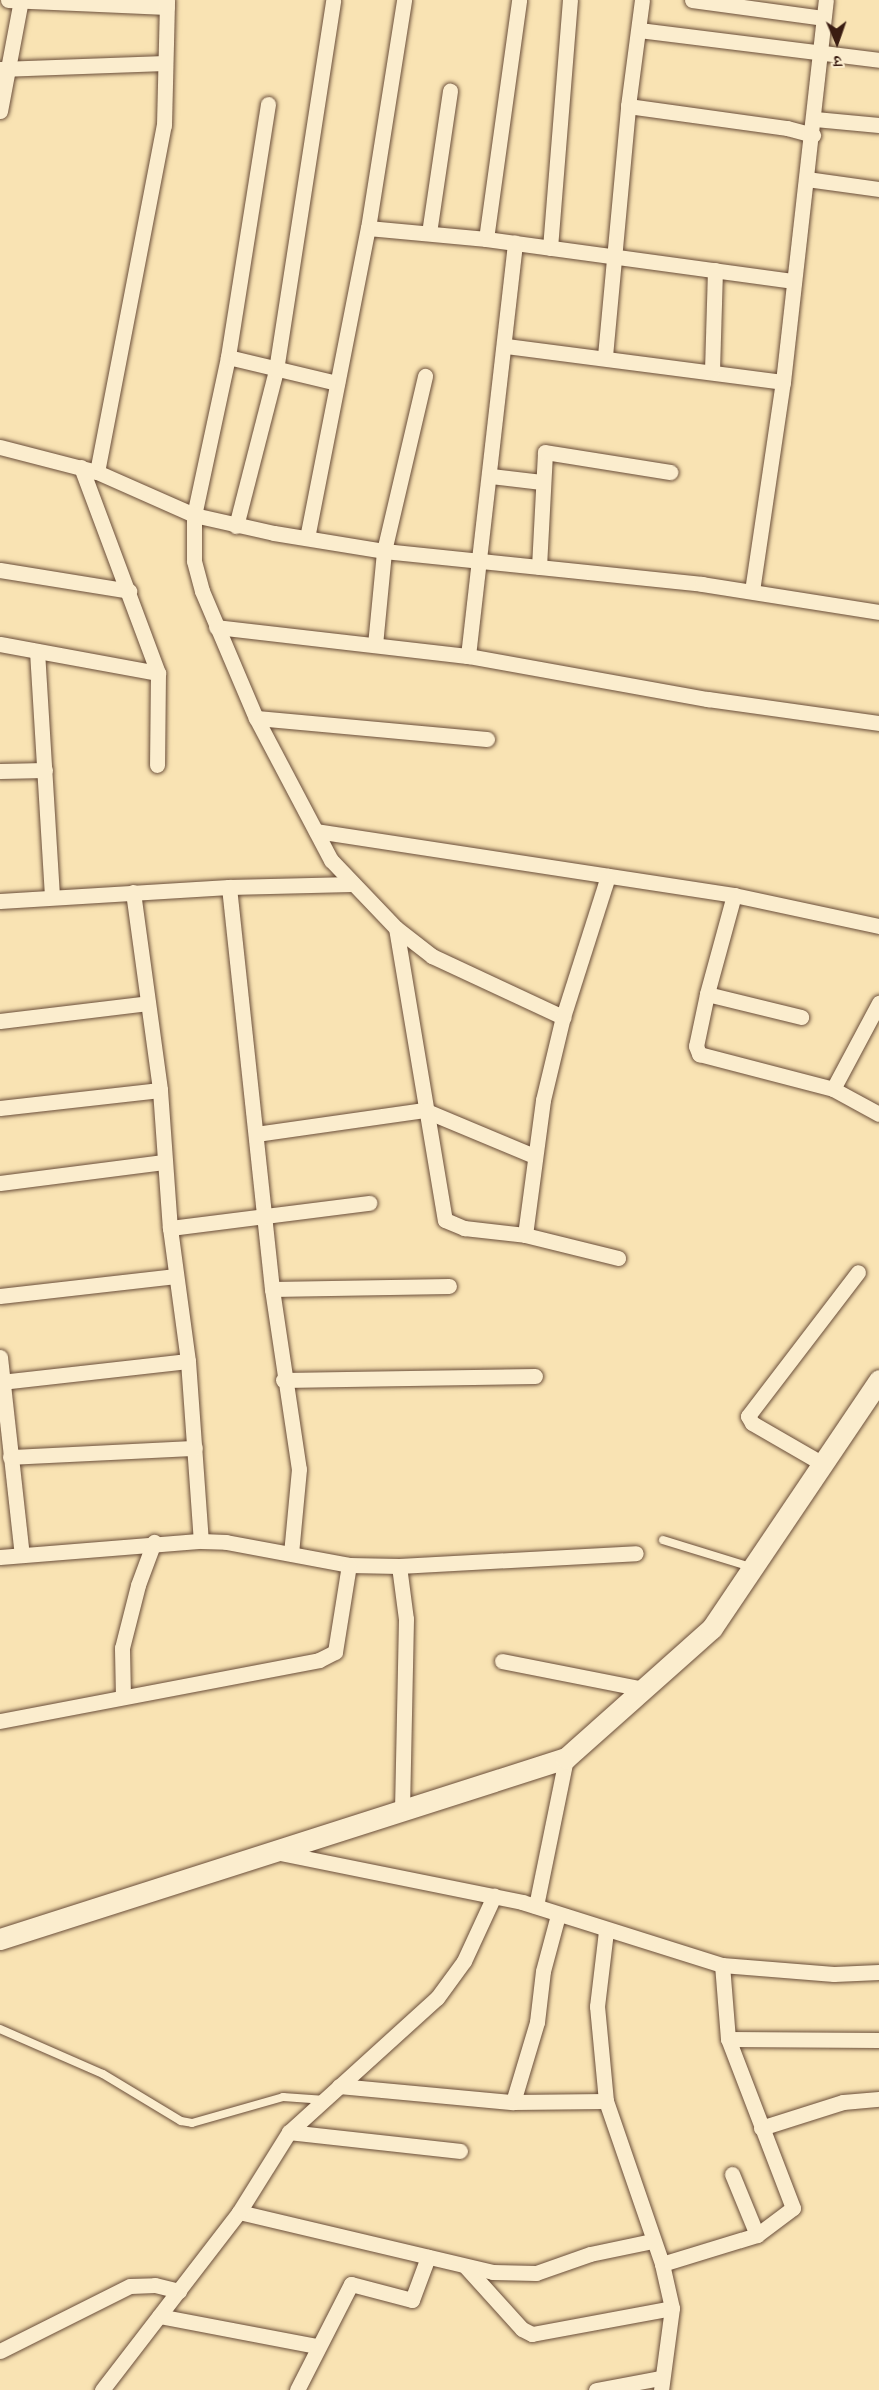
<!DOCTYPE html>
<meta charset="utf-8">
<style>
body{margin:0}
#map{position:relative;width:879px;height:2390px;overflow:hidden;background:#f9e3b3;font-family:"IM FELL English","Noto Serif Devanagari",serif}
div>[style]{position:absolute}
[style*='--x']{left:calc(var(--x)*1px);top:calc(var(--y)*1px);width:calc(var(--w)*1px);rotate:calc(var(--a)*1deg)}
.roads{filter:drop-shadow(0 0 2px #6a4e3a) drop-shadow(0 0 2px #6a4e3a)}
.lane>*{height:8px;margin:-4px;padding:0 4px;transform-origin:4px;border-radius:4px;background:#fbedce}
.street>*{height:15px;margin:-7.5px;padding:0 7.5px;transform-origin:7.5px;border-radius:7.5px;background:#fbedce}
.secondary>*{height:21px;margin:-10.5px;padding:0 10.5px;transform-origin:10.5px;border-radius:10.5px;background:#fbedce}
span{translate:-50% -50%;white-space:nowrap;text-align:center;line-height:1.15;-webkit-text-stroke:4.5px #fbedce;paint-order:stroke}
.north{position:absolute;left:807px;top:12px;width:60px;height:60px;-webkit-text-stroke:4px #fbedce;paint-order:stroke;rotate:178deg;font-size:16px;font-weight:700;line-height:24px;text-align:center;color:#3a1c11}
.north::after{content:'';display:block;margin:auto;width:21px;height:27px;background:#3a1c11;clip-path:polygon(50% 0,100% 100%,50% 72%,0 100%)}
</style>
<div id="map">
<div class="roads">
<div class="lane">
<div style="--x:663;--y:1540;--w:92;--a:17.1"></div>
<div style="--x:0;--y:2029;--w:112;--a:23.6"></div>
<div style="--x:103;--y:2074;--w:91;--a:31.1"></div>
<div style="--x:181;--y:2121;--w:11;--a:10"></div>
<div style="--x:192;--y:2123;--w:95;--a:-15.9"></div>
<div style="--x:283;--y:2097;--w:39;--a:4"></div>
</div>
<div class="street">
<div style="--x:8;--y:0;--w:159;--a:2.5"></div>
<div style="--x:692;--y:0;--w:132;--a:7.8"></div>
<div style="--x:639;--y:30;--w:242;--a:7.1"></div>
<div style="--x:0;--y:69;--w:165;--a:-2.1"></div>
<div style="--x:268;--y:104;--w:256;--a:99"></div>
<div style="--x:228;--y:357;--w:162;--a:102.1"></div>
<div style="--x:194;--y:515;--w:46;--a:90"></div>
<div style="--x:194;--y:561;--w:31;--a:75"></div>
<div style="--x:202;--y:591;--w:138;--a:67"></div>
<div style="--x:256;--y:718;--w:161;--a:62.2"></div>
<div style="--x:331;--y:860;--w:94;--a:46.3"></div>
<div style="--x:396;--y:928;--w:46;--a:37.9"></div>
<div style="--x:432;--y:956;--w:145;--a:25"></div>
<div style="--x:628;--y:106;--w:161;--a:7.9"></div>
<div style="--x:787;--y:128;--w:27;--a:15"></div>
<div style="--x:0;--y:111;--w:113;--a:-79.3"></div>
<div style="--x:815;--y:119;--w:64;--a:5.4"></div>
<div style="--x:807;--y:179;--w:73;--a:7.9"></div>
<div style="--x:368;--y:228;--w:119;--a:5.3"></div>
<div style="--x:486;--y:239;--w:309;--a:7.8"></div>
<div style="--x:429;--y:233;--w:144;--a:-81.6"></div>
<div style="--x:486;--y:239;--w:241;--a:-82.1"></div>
<div style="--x:550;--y:248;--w:249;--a:-85.4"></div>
<div style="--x:506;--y:346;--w:279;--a:7.4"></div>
<div style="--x:605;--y:356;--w:251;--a:-84.7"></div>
<div style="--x:628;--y:106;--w:107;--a:-82.5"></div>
<div style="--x:228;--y:357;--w:112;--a:13.4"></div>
<div style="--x:712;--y:371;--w:101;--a:-88.3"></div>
<div style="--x:0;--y:447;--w:100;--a:14.5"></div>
<div style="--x:97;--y:472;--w:106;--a:23.9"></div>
<div style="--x:194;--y:515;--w:82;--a:12.7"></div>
<div style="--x:274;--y:533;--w:111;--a:9.3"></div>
<div style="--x:384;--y:551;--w:320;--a:5.9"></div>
<div style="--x:702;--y:584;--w:179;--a:9"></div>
<div style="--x:81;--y:467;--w:220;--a:69.5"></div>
<div style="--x:158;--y:673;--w:92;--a:90.6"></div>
<div style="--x:97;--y:472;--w:353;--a:-79.1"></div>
<div style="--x:164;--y:125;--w:125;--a:-88.6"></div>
<div style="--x:491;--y:476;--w:51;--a:6.7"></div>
<div style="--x:236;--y:526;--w:161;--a:-75.6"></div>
<div style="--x:276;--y:370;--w:374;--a:-81.2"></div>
<div style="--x:307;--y:538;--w:316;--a:-78.9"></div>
<div style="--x:368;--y:228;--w:231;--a:-81"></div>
<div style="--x:539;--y:567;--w:115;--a:-87"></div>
<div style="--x:545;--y:452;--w:127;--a:9.1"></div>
<div style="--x:0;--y:570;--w:131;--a:9.2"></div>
<div style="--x:752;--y:591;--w:211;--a:-81.6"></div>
<div style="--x:783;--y:382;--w:384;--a:-83.6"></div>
<div style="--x:216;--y:627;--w:254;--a:6.6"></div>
<div style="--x:468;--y:656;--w:244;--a:10.2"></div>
<div style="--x:708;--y:699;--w:173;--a:8"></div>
<div style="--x:0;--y:644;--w:161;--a:10.4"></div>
<div style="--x:375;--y:645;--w:94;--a:-84.5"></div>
<div style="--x:384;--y:551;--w:180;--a:-76.8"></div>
<div style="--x:37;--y:651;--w:245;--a:86.5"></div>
<div style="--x:468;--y:656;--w:416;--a:-83.5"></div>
<div style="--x:256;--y:718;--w:232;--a:5.2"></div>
<div style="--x:0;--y:771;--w:45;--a:-1.3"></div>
<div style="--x:316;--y:831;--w:423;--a:8.7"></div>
<div style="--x:734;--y:895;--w:148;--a:12.1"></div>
<div style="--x:229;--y:887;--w:404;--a:83.9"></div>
<div style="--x:272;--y:1289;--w:182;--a:81.5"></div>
<div style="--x:299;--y:1469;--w:84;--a:95.4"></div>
<div style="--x:133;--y:892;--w:200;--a:82.2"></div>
<div style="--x:160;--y:1090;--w:138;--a:85.9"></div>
<div style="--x:170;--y:1228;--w:134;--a:82.3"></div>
<div style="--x:188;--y:1361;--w:180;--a:85.9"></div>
<div style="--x:734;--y:895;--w:103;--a:105.3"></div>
<div style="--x:707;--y:994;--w:53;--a:101.9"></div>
<div style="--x:696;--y:1046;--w:9;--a:69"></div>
<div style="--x:699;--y:1054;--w:138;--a:14.6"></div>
<div style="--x:833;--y:1089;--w:52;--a:28.5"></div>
<div style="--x:0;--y:901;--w:229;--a:-3.5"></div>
<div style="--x:229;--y:887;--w:123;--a:-1.4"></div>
<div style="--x:396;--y:928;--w:296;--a:80.5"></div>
<div style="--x:445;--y:1220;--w:21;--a:23"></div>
<div style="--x:464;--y:1228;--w:61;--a:6.5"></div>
<div style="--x:525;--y:1235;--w:96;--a:13.9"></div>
<div style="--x:707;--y:994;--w:97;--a:13.7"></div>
<div style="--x:0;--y:1021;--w:149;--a:-6.9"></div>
<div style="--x:833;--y:1089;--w:98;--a:-61.9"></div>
<div style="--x:0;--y:1108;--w:161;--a:-6.4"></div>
<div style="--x:256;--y:1134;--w:170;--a:-8.1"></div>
<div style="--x:424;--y:1110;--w:119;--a:22.7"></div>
<div style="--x:0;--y:1183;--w:165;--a:-7.3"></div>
<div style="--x:170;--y:1228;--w:201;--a:-7.2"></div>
<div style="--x:525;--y:1235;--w:136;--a:-82.4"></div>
<div style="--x:543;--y:1100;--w:85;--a:-76.5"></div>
<div style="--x:563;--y:1017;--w:148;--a:-72.3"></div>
<div style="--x:272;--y:1289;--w:177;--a:-1"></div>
<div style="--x:0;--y:1296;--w:177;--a:-6.5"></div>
<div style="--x:0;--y:1357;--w:199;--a:83.7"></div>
<div style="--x:283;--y:1380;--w:252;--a:-0.9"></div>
<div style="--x:1;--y:1382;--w:188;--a:-6.4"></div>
<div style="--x:10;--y:1457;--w:185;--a:-2.8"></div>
<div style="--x:823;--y:1464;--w:82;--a:-150"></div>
<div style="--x:752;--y:1423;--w:8;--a:-120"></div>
<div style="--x:748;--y:1416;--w:181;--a:-52.6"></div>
<div style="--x:0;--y:1557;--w:202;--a:-4.6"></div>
<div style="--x:201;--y:1541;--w:25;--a:2"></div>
<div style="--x:226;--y:1542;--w:125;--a:10.6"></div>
<div style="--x:349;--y:1565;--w:50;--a:1.1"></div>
<div style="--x:399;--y:1566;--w:237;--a:-3.1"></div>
<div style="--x:399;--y:1566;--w:53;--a:82.5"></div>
<div style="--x:406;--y:1619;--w:191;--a:91.2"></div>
<div style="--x:502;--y:1661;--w:144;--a:11.2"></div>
<div style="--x:123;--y:1697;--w:49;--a:-91.2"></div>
<div style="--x:122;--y:1648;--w:65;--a:-75.7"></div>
<div style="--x:138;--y:1585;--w:46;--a:-69.6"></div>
<div style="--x:0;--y:1721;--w:325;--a:-10.8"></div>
<div style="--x:319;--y:1660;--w:18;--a:-27"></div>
<div style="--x:335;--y:1652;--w:88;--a:-80.9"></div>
<div style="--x:275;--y:1852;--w:252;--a:11.4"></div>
<div style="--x:522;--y:1902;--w:210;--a:17.5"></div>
<div style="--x:722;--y:1965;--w:112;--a:4.6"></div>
<div style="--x:834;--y:1974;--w:45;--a:-2.5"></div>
<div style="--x:536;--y:1906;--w:151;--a:-78.5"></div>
<div style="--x:606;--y:1931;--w:76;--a:96.8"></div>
<div style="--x:597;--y:2006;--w:95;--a:84.6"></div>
<div style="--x:606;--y:2101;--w:172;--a:71"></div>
<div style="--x:662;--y:2264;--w:45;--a:77.2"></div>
<div style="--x:672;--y:2308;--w:83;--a:97.6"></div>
<div style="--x:728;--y:2039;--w:151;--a:0.4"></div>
<div style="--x:339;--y:2086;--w:175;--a:5.3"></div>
<div style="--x:513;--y:2102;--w:93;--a:-0.6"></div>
<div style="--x:513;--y:2102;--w:84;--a:-73.3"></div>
<div style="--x:537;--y:2022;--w:51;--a:-83.3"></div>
<div style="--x:543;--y:1971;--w:58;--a:-75"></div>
<div style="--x:761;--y:2128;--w:86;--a:-17.6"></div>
<div style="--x:843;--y:2102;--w:36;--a:-5"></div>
<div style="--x:289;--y:2132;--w:172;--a:6.3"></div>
<div style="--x:732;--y:2174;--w:66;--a:67.7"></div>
<div style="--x:239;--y:2212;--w:261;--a:13.3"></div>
<div style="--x:493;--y:2272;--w:43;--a:1.3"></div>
<div style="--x:536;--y:2273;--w:57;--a:-19.4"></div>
<div style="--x:590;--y:2254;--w:63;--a:-11.8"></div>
<div style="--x:662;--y:2264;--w:99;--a:-17"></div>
<div style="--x:757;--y:2235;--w:45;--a:-36.9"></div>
<div style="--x:793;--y:2208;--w:181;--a:-111"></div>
<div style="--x:728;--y:2039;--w:74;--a:-94.6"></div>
<div style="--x:465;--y:2266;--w:85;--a:47.9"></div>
<div style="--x:522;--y:2329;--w:11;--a:27"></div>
<div style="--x:532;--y:2334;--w:142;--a:-10.5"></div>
<div style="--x:159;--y:2316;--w:161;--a:10.8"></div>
<div style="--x:0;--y:2351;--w:145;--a:-26.6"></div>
<div style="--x:130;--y:2286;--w:25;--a:-2"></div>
<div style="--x:155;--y:2285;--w:25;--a:14"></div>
<div style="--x:102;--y:2390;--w:225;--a:-52.4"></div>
<div style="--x:239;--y:2212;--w:94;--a:-58"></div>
<div style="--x:289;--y:2132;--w:200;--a:-42.2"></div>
<div style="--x:437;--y:1998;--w:46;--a:-53.9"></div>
<div style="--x:464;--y:1961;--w:72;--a:-65.2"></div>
<div style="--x:297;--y:2390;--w:119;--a:-63"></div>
<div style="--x:351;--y:2284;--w:63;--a:14.7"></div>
<div style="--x:412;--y:2300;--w:46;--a:-69.6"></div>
<div style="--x:596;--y:2390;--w:66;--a:-10.5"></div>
</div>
<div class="secondary">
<div style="--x:0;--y:1939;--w:594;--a:-17.73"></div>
<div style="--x:566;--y:1758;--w:195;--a:-41.7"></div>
<div style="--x:712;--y:1628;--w:299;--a:-56"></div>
</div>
</div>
<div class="north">उ</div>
</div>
